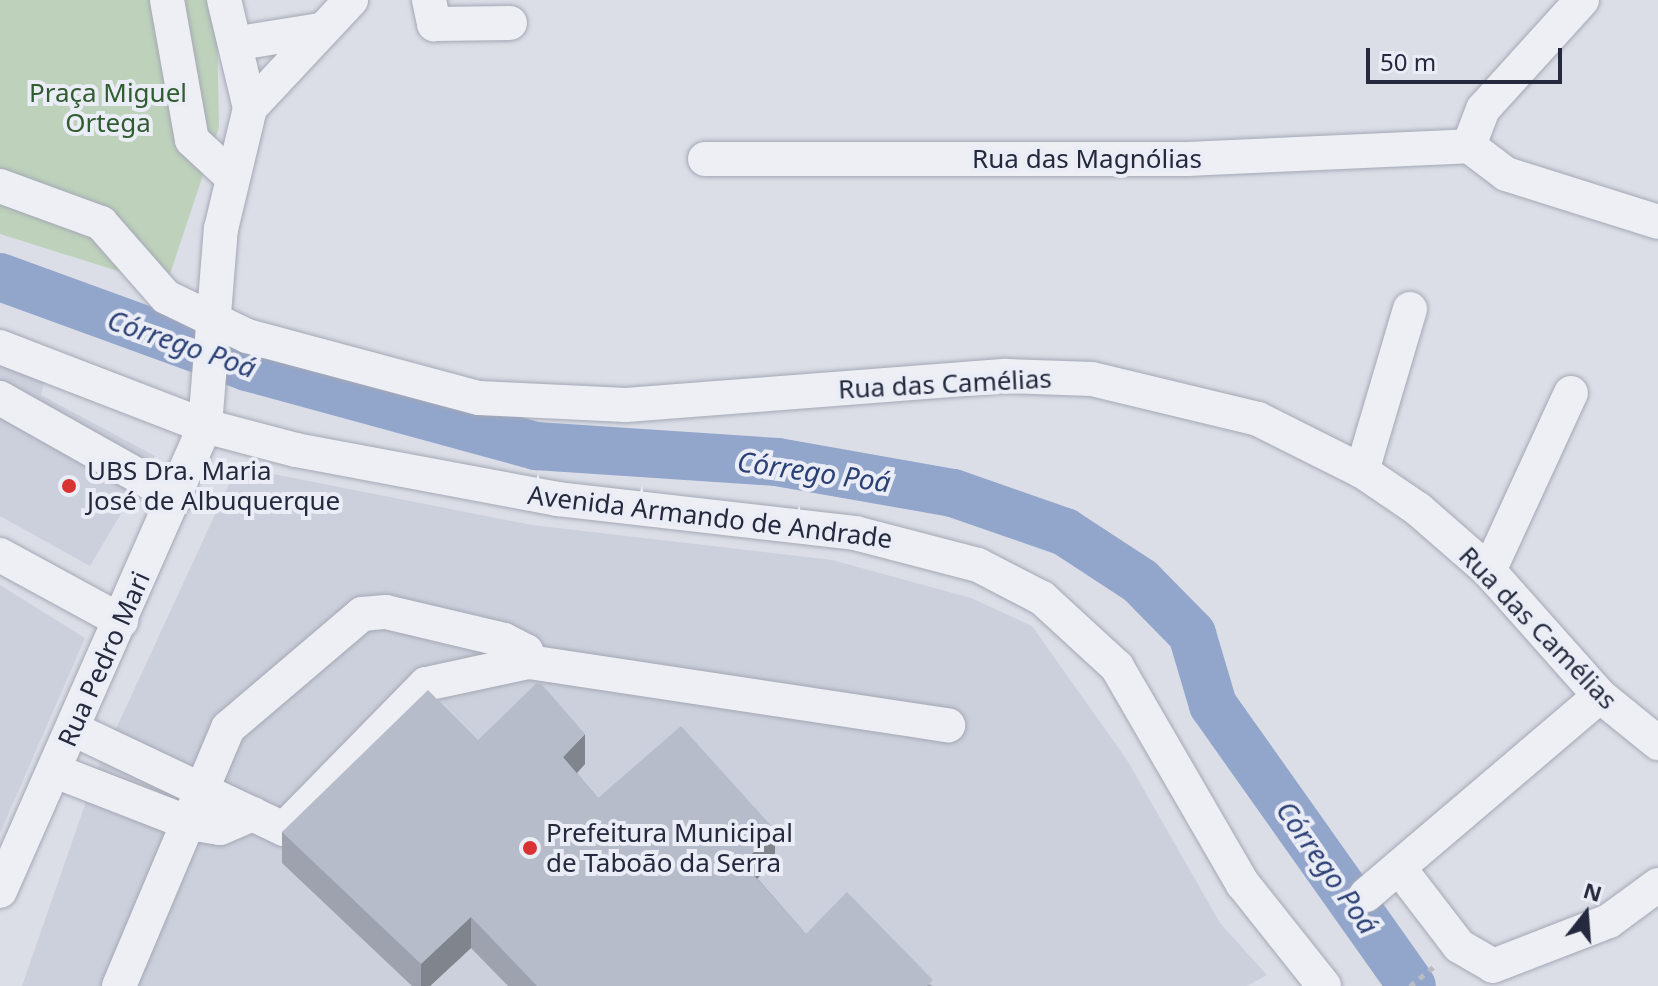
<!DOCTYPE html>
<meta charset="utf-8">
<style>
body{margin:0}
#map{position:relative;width:1658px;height:986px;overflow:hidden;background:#dbdee7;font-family:"Noto Sans",sans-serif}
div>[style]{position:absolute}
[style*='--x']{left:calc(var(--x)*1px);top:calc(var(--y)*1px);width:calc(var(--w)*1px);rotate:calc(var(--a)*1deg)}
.built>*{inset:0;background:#ccd0dc}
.green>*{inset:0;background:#bdd1bb}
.river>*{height:48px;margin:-24px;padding:0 24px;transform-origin:24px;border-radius:24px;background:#92a5cb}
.path>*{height:5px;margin-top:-2.5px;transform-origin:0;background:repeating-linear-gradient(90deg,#b9bcc5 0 6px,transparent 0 12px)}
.roads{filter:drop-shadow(0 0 2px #a4a8b4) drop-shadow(0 0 2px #a4a8b4)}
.minor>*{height:34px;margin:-17px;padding:0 17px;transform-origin:17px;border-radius:17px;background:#edeff5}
.wall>*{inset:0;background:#9da2ae}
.shaded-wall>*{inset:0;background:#80848d}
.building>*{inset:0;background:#b7bcca}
.dots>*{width:22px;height:22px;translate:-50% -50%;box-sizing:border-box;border:4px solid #eaedf5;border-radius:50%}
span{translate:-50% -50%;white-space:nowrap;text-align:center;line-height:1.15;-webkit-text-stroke:8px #eaedf5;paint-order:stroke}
.park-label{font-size:26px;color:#315b30}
.street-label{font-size:26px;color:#24293e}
.poi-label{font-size:26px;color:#24293e}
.left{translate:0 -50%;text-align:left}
.water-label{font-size:28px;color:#2b4075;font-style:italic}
.north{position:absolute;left:1546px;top:874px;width:80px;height:80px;-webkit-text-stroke:6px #eaedf5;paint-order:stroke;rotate:17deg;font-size:22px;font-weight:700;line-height:32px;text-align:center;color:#24293e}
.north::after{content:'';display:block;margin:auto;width:28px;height:36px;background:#24293e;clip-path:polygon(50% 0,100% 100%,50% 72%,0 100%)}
.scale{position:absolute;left:1366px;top:48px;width:196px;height:36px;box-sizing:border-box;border:4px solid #24293e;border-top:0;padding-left:10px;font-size:24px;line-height:28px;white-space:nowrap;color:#24293e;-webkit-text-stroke:6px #eaedf5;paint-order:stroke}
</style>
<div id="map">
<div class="built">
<div style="clip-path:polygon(0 358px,46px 375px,41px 395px,155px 456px,90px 566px,0 516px)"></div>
<div style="clip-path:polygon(237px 467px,532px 525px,832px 560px,971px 598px,1032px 626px,1127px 760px,1220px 923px,1267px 975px,1247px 986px,22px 986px,97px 770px)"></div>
<div style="clip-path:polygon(0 585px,85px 638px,0 833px)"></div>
</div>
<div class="green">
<div style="clip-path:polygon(0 0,207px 0,217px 30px,219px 127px,166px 286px,0 234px)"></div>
</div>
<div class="river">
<div style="--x:0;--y:277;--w:263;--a:20"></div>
<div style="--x:247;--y:367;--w:300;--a:15.3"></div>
<div style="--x:536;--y:446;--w:242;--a:3.8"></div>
<div style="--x:777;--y:462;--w:179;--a:10"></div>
<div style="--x:953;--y:493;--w:119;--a:19.2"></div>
<div style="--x:1065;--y:532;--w:90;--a:33.2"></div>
<div style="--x:1140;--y:581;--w:74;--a:45.5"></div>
<div style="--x:1192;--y:634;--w:74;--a:73.5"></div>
<div style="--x:1213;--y:705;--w:344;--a:54.7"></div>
</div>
<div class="path">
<div style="--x:1410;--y:986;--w:35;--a:-39"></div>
</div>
<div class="roads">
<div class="minor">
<div style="--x:167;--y:0;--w:142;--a:79.9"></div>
<div style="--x:192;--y:140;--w:54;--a:42.8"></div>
<div style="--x:429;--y:0;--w:25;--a:78"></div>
<div style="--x:434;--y:24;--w:76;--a:-0.8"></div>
<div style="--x:1582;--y:0;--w:147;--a:132.2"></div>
<div style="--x:1483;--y:109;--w:40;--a:111"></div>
<div style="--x:1469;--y:146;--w:46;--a:37.1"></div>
<div style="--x:1506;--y:174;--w:159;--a:17.5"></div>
<div style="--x:239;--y:43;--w:82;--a:-9.1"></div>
<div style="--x:250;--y:108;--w:148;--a:-46.9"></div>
<div style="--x:705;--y:159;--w:482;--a:0"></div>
<div style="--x:1187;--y:159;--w:282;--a:-2.6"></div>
<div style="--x:0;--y:186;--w:108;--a:20.1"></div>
<div style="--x:101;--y:223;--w:98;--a:48.7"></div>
<div style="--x:166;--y:297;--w:90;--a:25.7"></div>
<div style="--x:247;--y:336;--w:240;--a:15"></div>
<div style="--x:479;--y:398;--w:147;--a:2.7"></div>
<div style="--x:626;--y:405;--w:381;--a:-4.4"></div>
<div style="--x:1006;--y:376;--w:86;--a:2"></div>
<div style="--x:1092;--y:379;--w:171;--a:13.5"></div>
<div style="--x:1258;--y:419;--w:116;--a:26.6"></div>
<div style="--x:1362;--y:471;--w:68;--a:34.2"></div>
<div style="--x:1418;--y:509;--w:94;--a:41.1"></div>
<div style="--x:1489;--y:571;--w:167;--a:48.4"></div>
<div style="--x:1600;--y:696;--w:75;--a:39"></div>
<div style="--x:0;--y:347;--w:220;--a:21.1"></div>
<div style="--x:205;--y:426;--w:94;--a:14.8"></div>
<div style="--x:296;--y:450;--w:267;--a:10.6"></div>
<div style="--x:558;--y:499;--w:299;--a:6.5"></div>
<div style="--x:855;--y:533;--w:127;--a:14.6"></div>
<div style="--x:978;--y:565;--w:72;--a:27.3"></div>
<div style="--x:1042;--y:598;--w:102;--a:42.6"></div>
<div style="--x:1117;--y:667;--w:251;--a:59.9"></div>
<div style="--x:1243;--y:884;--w:130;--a:51.5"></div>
<div style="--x:0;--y:398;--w:202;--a:29.4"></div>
<div style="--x:1362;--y:471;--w:169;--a:-73.5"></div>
<div style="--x:0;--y:555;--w:138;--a:28.6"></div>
<div style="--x:1489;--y:571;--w:196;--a:-65.3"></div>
<div style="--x:73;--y:729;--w:233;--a:25.4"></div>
<div style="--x:284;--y:829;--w:203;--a:-45.6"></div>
<div style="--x:426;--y:684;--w:105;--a:-12.1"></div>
<div style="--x:529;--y:662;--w:424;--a:8.6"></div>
<div style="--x:55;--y:771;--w:144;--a:21.2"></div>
<div style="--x:189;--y:823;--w:31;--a:9"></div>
<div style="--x:220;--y:828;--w:36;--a:-23"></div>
<div style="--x:1400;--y:869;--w:97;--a:52.5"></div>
<div style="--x:1459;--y:946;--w:39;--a:30"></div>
<div style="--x:1493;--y:966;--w:124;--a:-21.2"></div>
<div style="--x:1609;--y:921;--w:61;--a:-36.3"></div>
<div style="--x:0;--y:891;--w:508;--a:-66.21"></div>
<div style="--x:205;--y:426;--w:198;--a:-85.4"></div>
<div style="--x:221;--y:229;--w:124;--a:-76.5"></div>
<div style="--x:250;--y:108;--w:111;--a:-103.5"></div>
<div style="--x:1366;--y:895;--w:307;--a:-40.4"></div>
<div style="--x:119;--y:986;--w:280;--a:-67.1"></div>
<div style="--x:228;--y:728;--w:176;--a:-40.4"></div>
<div style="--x:362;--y:614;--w:24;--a:-5"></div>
<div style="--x:386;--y:612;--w:121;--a:13.3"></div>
<div style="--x:504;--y:640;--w:25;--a:27"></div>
<div style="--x:526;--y:651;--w:11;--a:75"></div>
</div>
</div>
<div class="wall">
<div style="clip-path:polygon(478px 740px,585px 764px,577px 773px,598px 798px,775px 861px,757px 878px,806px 934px,933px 986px,508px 986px,471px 948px,430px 986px,412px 986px,282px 863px,282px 832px)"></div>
</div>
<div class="shaded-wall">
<div style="clip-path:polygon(585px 734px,585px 764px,563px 788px,563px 757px)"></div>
<div style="clip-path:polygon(775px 830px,775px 861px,743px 893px,743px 863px)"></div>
<div style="clip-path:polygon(471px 917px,471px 948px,430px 986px,421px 986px,421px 964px)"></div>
</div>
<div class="building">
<div style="clip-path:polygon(539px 681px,585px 734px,563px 757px,598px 798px,681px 726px,775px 830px,743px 863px,806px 934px,847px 892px,933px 980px,927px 986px,537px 986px,471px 917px,421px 964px,282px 832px,428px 690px,478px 740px)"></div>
</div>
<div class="dots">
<div style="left:69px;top:486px;background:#d93232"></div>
<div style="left:530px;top:848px;background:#d93232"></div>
</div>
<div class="park-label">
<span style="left:108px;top:108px">Praça Miguel<br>Ortega</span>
</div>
<div class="street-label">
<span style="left:1087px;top:159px">Rua das Magnólias</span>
<span style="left:945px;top:384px;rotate:-3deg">Rua das Camélias</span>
<span style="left:710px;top:517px;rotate:7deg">Avenida Armando de Andrade</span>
<span style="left:1538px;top:628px;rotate:46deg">Rua das Camélias</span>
<span style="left:104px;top:659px;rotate:-66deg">Rua Pedro Mari</span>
</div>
<div class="poi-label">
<span class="left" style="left:87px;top:486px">UBS Dra. Maria<br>José de Albuquerque</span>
<span class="left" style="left:546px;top:848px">Prefeitura Municipal<br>de Taboão da Serra</span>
</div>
<div class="water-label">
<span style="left:182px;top:343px;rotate:19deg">Córrego Poá</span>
<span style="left:814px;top:471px;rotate:8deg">Córrego Poá</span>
<span style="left:1328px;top:867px;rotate:55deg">Córrego Poá</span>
</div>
<div class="north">N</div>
<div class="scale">50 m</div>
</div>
